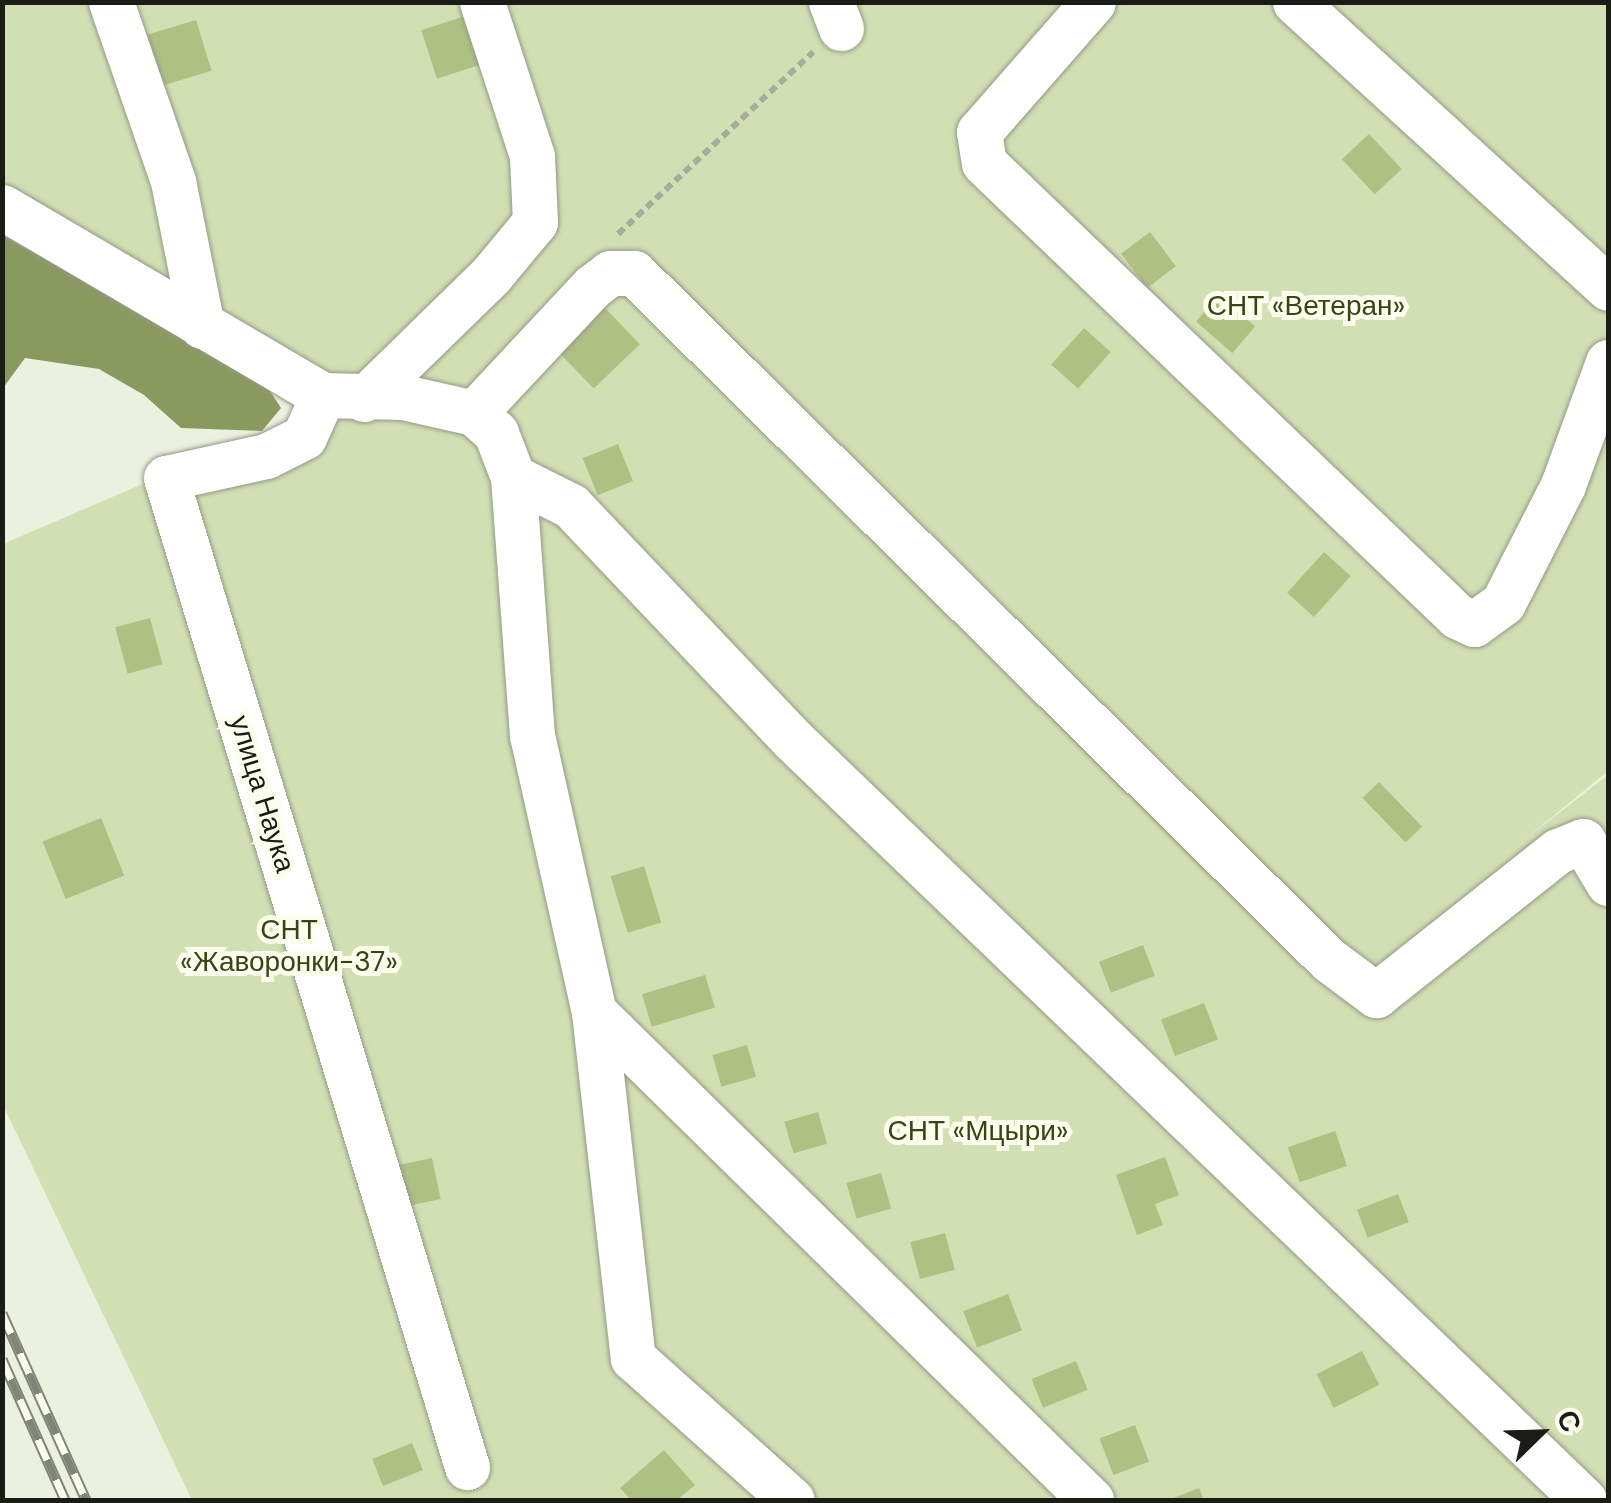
<!DOCTYPE html>
<meta charset="utf-8">
<style>
body{margin:0}
#map{position:relative;width:1611px;height:1503px;overflow:hidden;background:#ebf1de;font-family:"DM Sans",sans-serif}
div>[style]{position:absolute}
[style*='--x']{left:calc(var(--x)*1px);top:calc(var(--y)*1px);width:calc(var(--w)*1px);rotate:calc(var(--a)*1deg)}
.green>*{inset:0;background:#d2dfb2}
.water>*{inset:0;background:#8a9a5f}
.building>*{inset:0;background:#afc083;transform-origin:0 0}
.path>*{height:6px;margin-top:-3px;transform-origin:0;background:repeating-linear-gradient(90deg,#a7ac9d 0 8px,transparent 0 13px)}
.roads{filter:drop-shadow(0 0 2px #939988) drop-shadow(0 0 2px #939988)}
.minor>*{height:45px;margin:-22.5px;padding:0 22.5px;transform-origin:22.5px;border-radius:22.5px;background:#fff}
.rail>*{height:11px;margin-top:-5.5px;transform-origin:0;background:repeating-linear-gradient(90deg,#f9ffec 0 22px,#818578 0 44px);box-sizing:border-box;border-block:2px solid #818578}
span{translate:-50% -50%;white-space:nowrap;text-align:center;line-height:1.15;-webkit-text-stroke:10px #f9ffec;paint-order:stroke}
.park-label{font-size:28px;color:#384316}
.street-label{font-size:28px;color:#1a1c16}
.frame{position:absolute;inset:0;border:5px solid #1a1c16;pointer-events:none}
.north{position:absolute;left:1491px;top:1383px;width:100px;height:100px;-webkit-text-stroke:8px #f9ffec;paint-order:stroke;rotate:67deg;font-size:28px;font-weight:700;line-height:40px;text-align:center;color:#1a1c16}
.north::after{content:'';display:block;margin:auto;width:35px;height:45px;background:#1a1c16;clip-path:polygon(50% 0,100% 100%,50% 72%,0 100%)}
</style>
<div id="map">
<div class="green">
<div style="clip-path:polygon(3px 3px,1608px 3px,1608px 771px,1524px 840px,1608px 775px,1608px 1500px,192px 1500px,3px 1105px,3px 544px,323px 406px,3px 207px)"></div>
</div>
<div class="water">
<div style="clip-path:polygon(3px 235px,268px 388px,281px 408px,262px 431px,181px 428px,144px 395px,99px 369px,25px 358px,3px 388px)"></div>
</div>
<div class="building">
<div style="left:465px;top:16px;width:51px;height:46px;rotate:72deg"></div>
<div style="left:196px;top:20px;width:53px;height:56px;rotate:73deg"></div>
<div style="left:1369px;top:134px;width:48px;height:37px;rotate:47deg"></div>
<div style="left:1150px;top:232px;width:43px;height:36px;rotate:53deg"></div>
<div style="left:1219px;top:295px;width:48px;height:35px;rotate:41deg"></div>
<div style="left:603px;top:306px;width:53px;height:64px;rotate:46deg"></div>
<div style="left:1084px;top:328px;width:36px;height:49px;rotate:42deg"></div>
<div style="left:618px;top:444px;width:40px;height:38px;rotate:68deg"></div>
<div style="left:1324px;top:552px;width:36px;height:55px;rotate:42deg"></div>
<div style="left:150px;top:618px;width:48px;height:36px;rotate:75deg"></div>
<div style="left:1379px;top:782px;width:62px;height:23px;rotate:46deg"></div>
<div style="left:101px;top:818px;width:62px;height:63px;rotate:68deg"></div>
<div style="left:644px;top:866px;width:59px;height:35px;rotate:73deg"></div>
<div style="left:1143px;top:945px;width:33px;height:47px;rotate:69deg"></div>
<div style="left:705px;top:975px;width:34px;height:66px;rotate:73deg"></div>
<div style="left:1204px;top:1003px;width:39px;height:46px;rotate:69deg"></div>
<div style="left:747px;top:1045px;width:33px;height:36px;rotate:74deg"></div>
<div style="left:818px;top:1112px;width:33px;height:35px;rotate:74deg"></div>
<div style="left:1335px;top:1131px;width:37px;height:50px;rotate:71deg"></div>
<div style="clip-path:polygon(1165px 1157px,1179px 1195px,1155px 1204px,1163px 1225px,1137px 1235px,1116px 1175px)"></div>
<div style="left:432px;top:1158px;width:42px;height:47px;rotate:78deg"></div>
<div style="left:881px;top:1173px;width:37px;height:36px;rotate:74deg"></div>
<div style="left:1398px;top:1194px;width:30px;height:44px;rotate:69deg"></div>
<div style="left:945px;top:1233px;width:38px;height:36px;rotate:75deg"></div>
<div style="left:1008px;top:1294px;width:39px;height:48px;rotate:69deg"></div>
<div style="left:1362px;top:1351px;width:38px;height:51px;rotate:63deg"></div>
<div style="left:1076px;top:1361px;width:31px;height:48px;rotate:68deg"></div>
<div style="left:1135px;top:1425px;width:39px;height:38px;rotate:69deg"></div>
<div style="left:412px;top:1443px;width:29px;height:43px;rotate:68deg"></div>
<div style="clip-path:polygon(664px 1450px,695px 1485px,677px 1500px,631px 1500px,620px 1488px)"></div>
<div style="clip-path:polygon(1199px 1488px,1204px 1500px,1168px 1500px)"></div>
</div>
<div class="path">
<div style="--x:618;--y:234;--w:267;--a:-43"></div>
</div>
<div class="roads">
<div class="minor">
<div style="--x:111;--y:2;--w:189;--a:70.9"></div>
<div style="--x:173;--y:181;--w:148;--a:78.7"></div>
<div style="--x:831;--y:2;--w:28;--a:69"></div>
<div style="--x:1093;--y:2;--w:173;--a:131.2"></div>
<div style="--x:979;--y:132;--w:31;--a:81"></div>
<div style="--x:984;--y:163;--w:655;--a:43.76"></div>
<div style="--x:1457;--y:616;--w:19;--a:25"></div>
<div style="--x:1474;--y:624;--w:36;--a:-36"></div>
<div style="--x:1503;--y:603;--w:132;--a:-63"></div>
<div style="--x:1563;--y:485;--w:131;--a:-69.9"></div>
<div style="--x:1295;--y:2;--w:424;--a:42.4"></div>
<div style="--x:2;--y:207;--w:372;--a:30.4"></div>
<div style="--x:323;--y:395;--w:80;--a:1.4"></div>
<div style="--x:403;--y:397;--w:73;--a:12.7"></div>
<div style="--x:474;--y:413;--w:30;--a:42"></div>
<div style="--x:496;--y:433;--w:47;--a:68.9"></div>
<div style="--x:513;--y:477;--w:259;--a:85.8"></div>
<div style="--x:532;--y:735;--w:284;--a:77.4"></div>
<div style="--x:594;--y:1012;--w:348;--a:83.6"></div>
<div style="--x:633;--y:1358;--w:213;--a:41.8"></div>
<div style="--x:323;--y:395;--w:46;--a:114.3"></div>
<div style="--x:304;--y:437;--w:42;--a:153.4"></div>
<div style="--x:266;--y:456;--w:102;--a:167.6"></div>
<div style="--x:166;--y:478;--w:1034;--a:73.07"></div>
<div style="--x:364;--y:399;--w:177;--a:-44.3"></div>
<div style="--x:491;--y:275;--w:69;--a:-50.3"></div>
<div style="--x:535;--y:222;--w:66;--a:-92.6"></div>
<div style="--x:532;--y:156;--w:162;--a:-108"></div>
<div style="--x:474;--y:413;--w:174;--a:-46.9"></div>
<div style="--x:593;--y:286;--w:21;--a:-37"></div>
<div style="--x:610;--y:273;--w:24;--a:0"></div>
<div style="--x:634;--y:273;--w:977;--a:44.67"></div>
<div style="--x:1329;--y:960;--w:59;--a:36.7"></div>
<div style="--x:1376;--y:995;--w:232;--a:-38.4"></div>
<div style="--x:1558;--y:851;--w:27;--a:-22"></div>
<div style="--x:1583;--y:841;--w:49;--a:59.2"></div>
<div style="--x:513;--y:477;--w:65;--a:26.6"></div>
<div style="--x:571;--y:506;--w:320;--a:46.5"></div>
<div style="--x:791;--y:738;--w:1100;--a:43.86"></div>
<div style="--x:594;--y:1012;--w:697;--a:44.48"></div>
</div>
</div>
<div class="rail">
<div style="--x:2;--y:1313;--w:205;--a:65.8"></div>
<div style="--x:2;--y:1359;--w:154;--a:65.9"></div>
</div>
<div class="park-label">
<span style="left:1306px;top:306px">СНТ «Ветеран»</span>
<span style="left:289px;top:946px">СНТ<br>«Жаворонки-37»</span>
<span style="left:978px;top:1131px">СНТ «Мцыри»</span>
</div>
<div class="street-label">
<span style="left:262px;top:794px;rotate:73deg">улица Наука</span>
</div>
<div class="frame"></div>
<div class="north">С</div>
</div>
